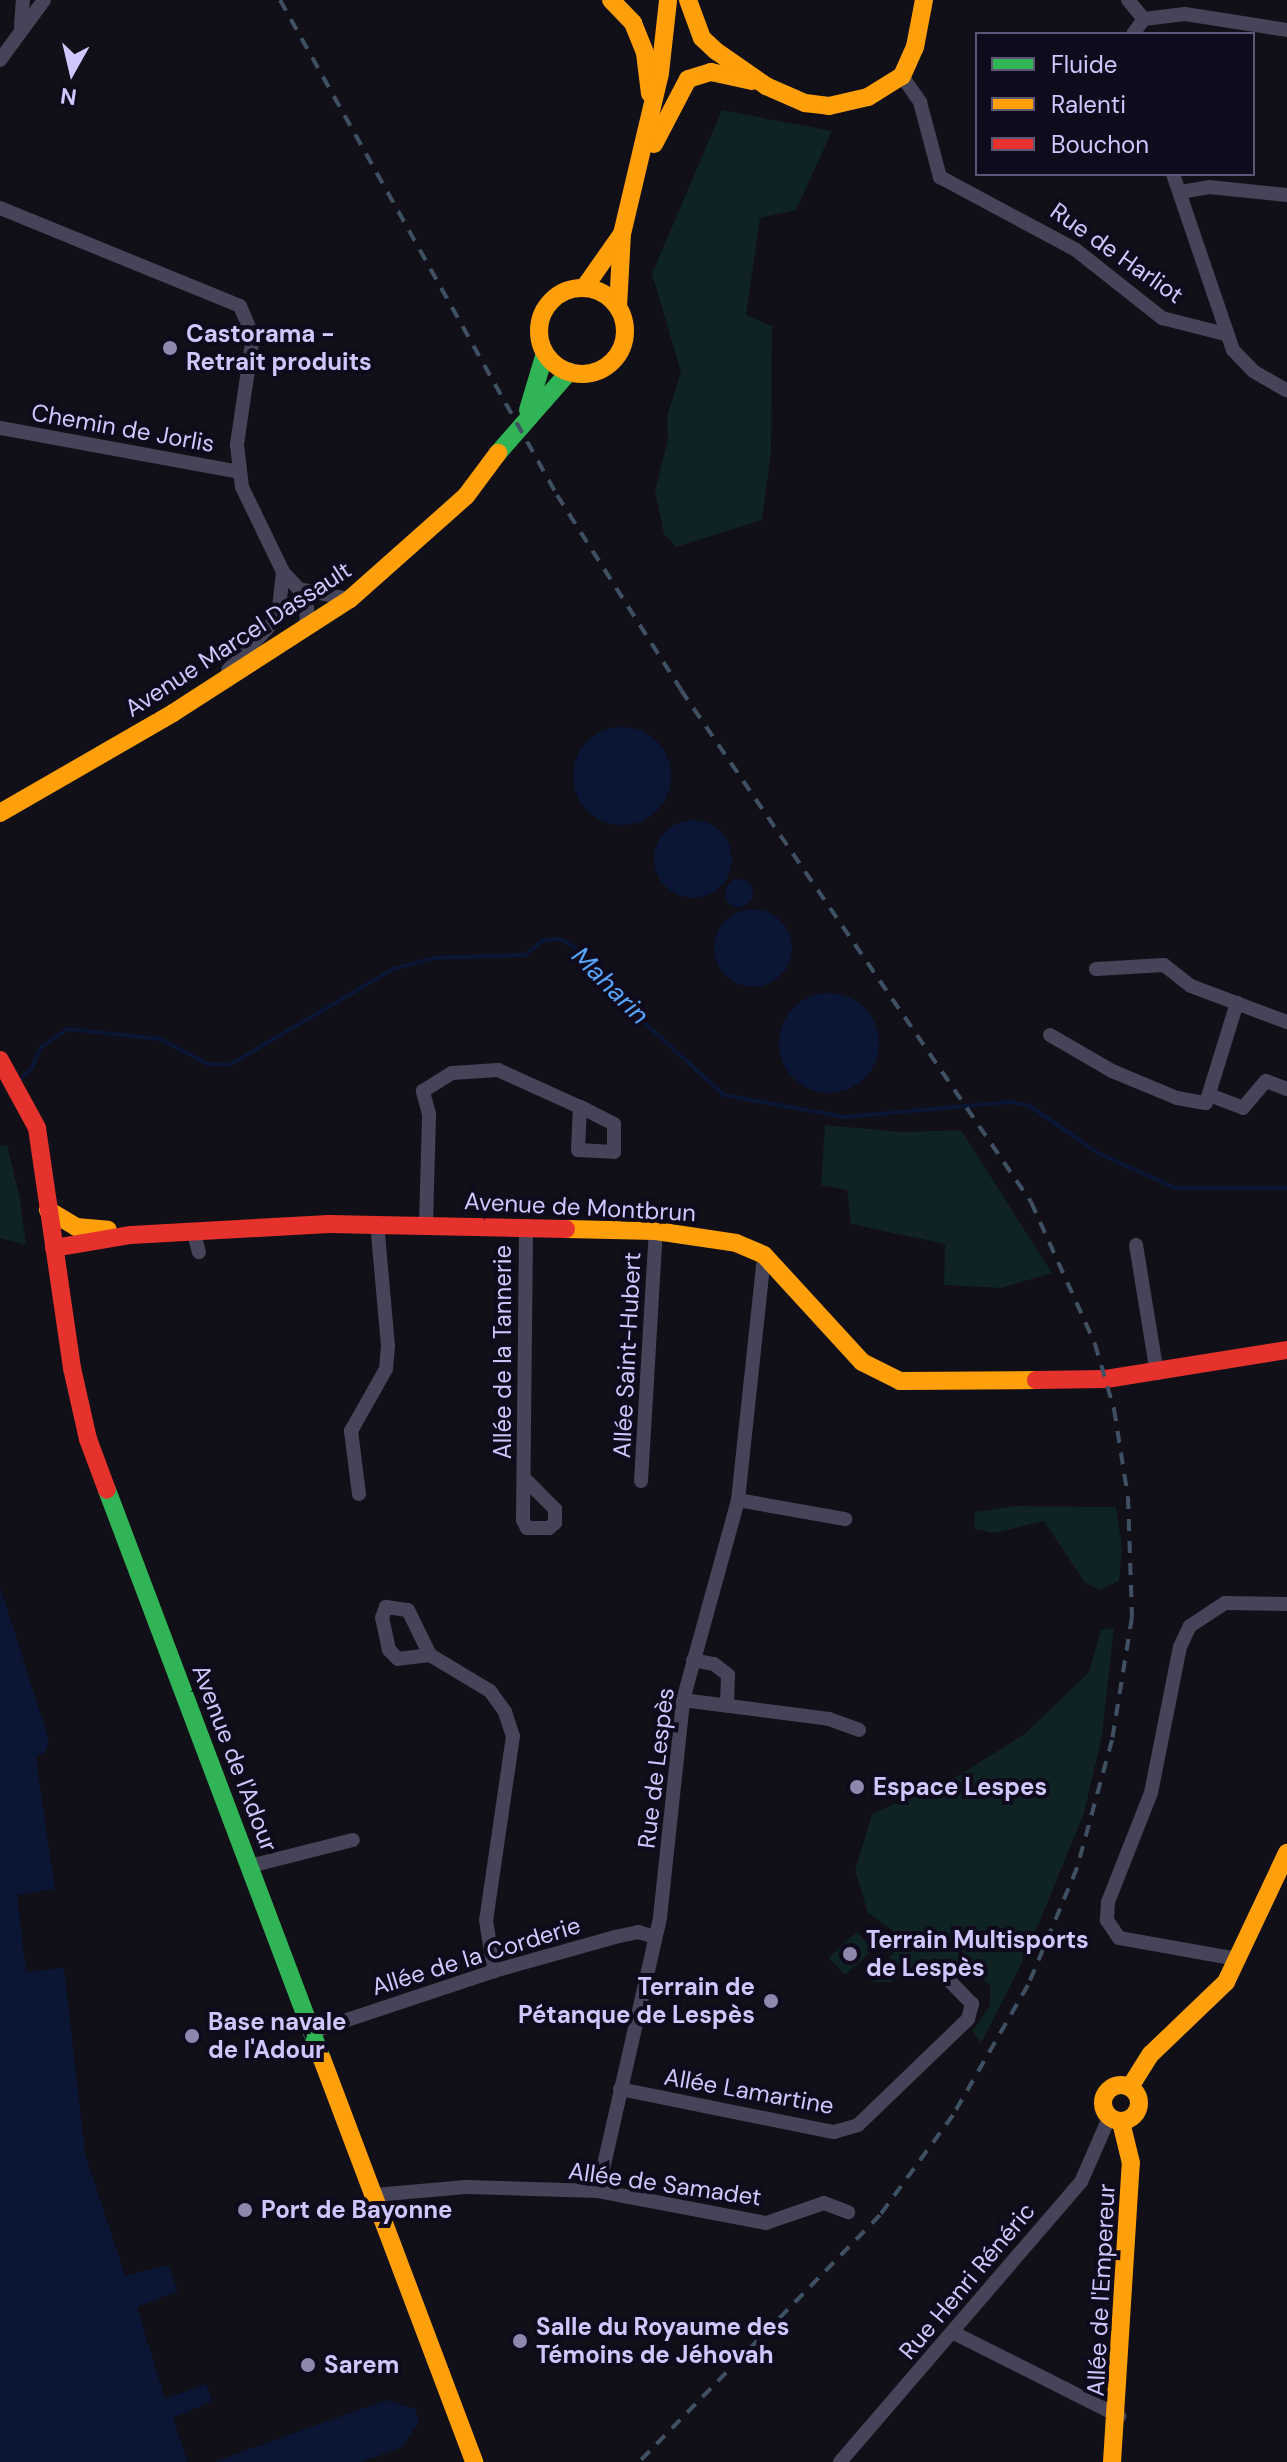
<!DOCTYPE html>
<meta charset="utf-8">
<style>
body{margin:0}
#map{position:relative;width:1287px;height:2462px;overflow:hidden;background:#110f18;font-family:"DM Sans",sans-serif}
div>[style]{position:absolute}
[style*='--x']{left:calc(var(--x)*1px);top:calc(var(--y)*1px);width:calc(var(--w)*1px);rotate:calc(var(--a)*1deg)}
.green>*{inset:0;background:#0f2224;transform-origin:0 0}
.water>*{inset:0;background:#0a1634}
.round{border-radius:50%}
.stream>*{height:4px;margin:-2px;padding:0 2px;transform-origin:2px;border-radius:2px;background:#0a1634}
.street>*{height:14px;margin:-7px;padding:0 7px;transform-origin:7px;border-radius:7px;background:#464459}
.fast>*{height:18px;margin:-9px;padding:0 9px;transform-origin:9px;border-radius:9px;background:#30b455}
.slow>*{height:18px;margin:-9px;padding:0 9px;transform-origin:9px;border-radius:9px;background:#ff9f0a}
.slow>.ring{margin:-9px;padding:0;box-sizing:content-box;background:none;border:18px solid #ff9f0a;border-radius:50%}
.jam>*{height:18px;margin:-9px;padding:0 9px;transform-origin:9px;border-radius:9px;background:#e5322d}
.rail>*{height:4px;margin-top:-2px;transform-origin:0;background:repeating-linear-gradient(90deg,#3f5062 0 12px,transparent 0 22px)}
.dots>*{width:22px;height:22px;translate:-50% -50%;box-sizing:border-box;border:4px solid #0f0b1c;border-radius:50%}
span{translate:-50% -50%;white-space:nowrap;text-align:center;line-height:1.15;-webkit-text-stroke:8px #0f0b1c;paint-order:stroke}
.street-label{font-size:24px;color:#d1c7fe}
.poi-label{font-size:24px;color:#d1c7fe;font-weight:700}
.left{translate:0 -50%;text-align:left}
.right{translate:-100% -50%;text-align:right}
.water-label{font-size:26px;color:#57a4fc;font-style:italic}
.legend{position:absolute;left:975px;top:32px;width:280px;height:144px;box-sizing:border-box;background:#0f0b1c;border:2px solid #5d5676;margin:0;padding:10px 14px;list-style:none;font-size:24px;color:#d1c7fe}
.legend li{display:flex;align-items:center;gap:16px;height:40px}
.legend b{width:40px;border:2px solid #5d5676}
.north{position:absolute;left:32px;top:32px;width:80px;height:80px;-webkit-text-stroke:6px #0f0b1c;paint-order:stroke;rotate:188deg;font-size:22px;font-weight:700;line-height:32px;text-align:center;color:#d1c7fe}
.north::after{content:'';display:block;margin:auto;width:28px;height:36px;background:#d1c7fe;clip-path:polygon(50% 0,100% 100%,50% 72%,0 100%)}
</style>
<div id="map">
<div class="green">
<div style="clip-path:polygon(722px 110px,832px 131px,796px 210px,760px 218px,746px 315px,772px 326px,771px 452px,762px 520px,676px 547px,664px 534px,655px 491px,668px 439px,667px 416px,681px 372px,652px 274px)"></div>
<div style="clip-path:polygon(825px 1125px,902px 1132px,961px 1130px,1052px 1273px,1001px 1288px,944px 1285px,945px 1244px,851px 1224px,847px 1190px,821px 1185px)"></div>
<div style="clip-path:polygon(7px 1145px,20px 1199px,26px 1245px,0 1238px,0 1146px)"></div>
<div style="clip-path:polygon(1015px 1506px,1116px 1507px,1122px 1547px,1119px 1581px,1100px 1590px,1085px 1583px,1044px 1521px,994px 1533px,974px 1529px,975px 1512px)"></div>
<div style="clip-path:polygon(1114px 1628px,1102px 1736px,1084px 1813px,1026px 1955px,981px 2043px,973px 2031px,990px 2005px,990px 1985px,963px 1963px,913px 1966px,890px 1982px,873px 1982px,903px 1938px,868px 1913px,855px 1870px,872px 1814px,960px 1775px,1026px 1733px,1089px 1672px,1101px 1630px)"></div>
<div style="left:857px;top:1932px;width:24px;height:38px;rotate:48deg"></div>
</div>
<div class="water">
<div class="round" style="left:573px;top:727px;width:98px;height:98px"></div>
<div class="round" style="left:654px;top:820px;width:78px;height:78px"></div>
<div class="round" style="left:725px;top:879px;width:28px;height:28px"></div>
<div class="round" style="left:714px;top:909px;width:78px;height:78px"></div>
<div class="round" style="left:779px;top:993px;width:100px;height:100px"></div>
<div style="clip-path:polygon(0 1586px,49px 1741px,45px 1753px,37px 1755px,37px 1768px,55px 1889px,17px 1895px,26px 1972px,64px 1968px,85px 2153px,125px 2276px,168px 2265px,178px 2291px,137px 2307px,165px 2399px,206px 2384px,212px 2401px,173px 2418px,188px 2462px,0 2462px)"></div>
<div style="clip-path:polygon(386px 2400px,415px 2409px,419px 2421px,403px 2447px,361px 2462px,214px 2462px)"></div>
</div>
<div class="stream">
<div style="--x:17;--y:1082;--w:21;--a:-43"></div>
<div style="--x:32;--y:1068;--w:23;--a:-67"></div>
<div style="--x:41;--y:1047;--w:32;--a:-34"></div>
<div style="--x:68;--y:1029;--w:93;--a:6.2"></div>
<div style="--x:160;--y:1039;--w:54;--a:27.5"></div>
<div style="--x:208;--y:1064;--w:21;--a:3"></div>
<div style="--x:229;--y:1065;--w:190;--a:-30.3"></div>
<div style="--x:393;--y:969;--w:41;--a:-15.4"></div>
<div style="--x:433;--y:958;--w:92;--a:-1.9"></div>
<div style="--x:525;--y:955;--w:23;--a:-40"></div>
<div style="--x:543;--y:940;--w:18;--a:-3"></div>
<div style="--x:561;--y:939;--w:26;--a:32"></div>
<div style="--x:583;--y:953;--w:52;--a:53.6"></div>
<div style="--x:614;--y:995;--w:149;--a:42.3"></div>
<div style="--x:724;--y:1095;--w:123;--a:10.3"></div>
<div style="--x:845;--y:1117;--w:166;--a:-5.2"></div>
<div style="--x:1010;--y:1102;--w:20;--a:11"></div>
<div style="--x:1030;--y:1106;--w:83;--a:34.7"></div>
<div style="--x:1098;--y:1153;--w:85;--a:24.4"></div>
<div style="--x:1175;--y:1188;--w:112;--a:0"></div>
</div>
<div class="street">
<div style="--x:1128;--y:0;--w:25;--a:50"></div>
<div style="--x:1144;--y:19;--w:41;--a:-7"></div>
<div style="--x:1185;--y:14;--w:103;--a:8.9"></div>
<div style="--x:21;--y:27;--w:27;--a:-86"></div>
<div style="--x:1133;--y:34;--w:19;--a:-54"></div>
<div style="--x:0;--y:60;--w:74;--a:-53.7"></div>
<div style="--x:902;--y:76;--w:32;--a:55"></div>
<div style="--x:920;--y:102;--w:78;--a:75.1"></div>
<div style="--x:940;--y:177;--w:154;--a:28.2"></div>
<div style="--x:1076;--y:250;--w:110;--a:38.3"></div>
<div style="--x:1162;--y:318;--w:65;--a:14.3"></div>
<div style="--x:1173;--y:174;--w:186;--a:71.2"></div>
<div style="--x:1233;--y:350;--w:29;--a:46"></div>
<div style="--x:1253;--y:371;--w:39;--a:30"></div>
<div style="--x:1181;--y:192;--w:28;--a:-10"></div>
<div style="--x:1209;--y:187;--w:78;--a:5.9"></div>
<div style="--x:0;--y:208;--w:259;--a:22.2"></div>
<div style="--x:240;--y:306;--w:33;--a:67"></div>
<div style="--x:253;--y:336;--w:110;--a:98.4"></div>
<div style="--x:237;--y:445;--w:42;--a:83.2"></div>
<div style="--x:242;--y:487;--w:94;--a:64.2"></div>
<div style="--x:283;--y:572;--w:23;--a:47"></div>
<div style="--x:299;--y:589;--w:52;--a:11.1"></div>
<div style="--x:0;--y:428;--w:243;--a:10.4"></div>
<div style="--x:299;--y:589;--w:21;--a:67"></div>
<div style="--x:307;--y:608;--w:21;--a:93"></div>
<div style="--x:228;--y:670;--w:73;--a:-46.7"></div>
<div style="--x:278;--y:617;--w:45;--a:-83.7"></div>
<div style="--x:1096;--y:969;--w:68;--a:-3.4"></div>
<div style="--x:1164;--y:965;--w:34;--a:38"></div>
<div style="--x:1191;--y:986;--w:103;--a:20.6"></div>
<div style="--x:1050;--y:1035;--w:72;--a:30.1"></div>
<div style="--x:1112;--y:1071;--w:70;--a:22.6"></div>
<div style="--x:1177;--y:1098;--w:29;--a:10"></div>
<div style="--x:1206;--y:1103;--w:105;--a:-72.8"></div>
<div style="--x:1212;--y:1096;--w:33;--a:21"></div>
<div style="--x:1243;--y:1108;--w:35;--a:-50"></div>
<div style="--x:1266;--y:1081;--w:22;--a:21"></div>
<div style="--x:426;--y:1224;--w:110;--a:-88.4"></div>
<div style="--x:429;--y:1114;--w:24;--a:-105"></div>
<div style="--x:423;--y:1091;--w:34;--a:-32"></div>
<div style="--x:452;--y:1073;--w:46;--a:-3.7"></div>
<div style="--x:498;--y:1070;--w:90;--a:24.3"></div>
<div style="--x:580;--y:1107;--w:43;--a:92.7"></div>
<div style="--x:578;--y:1150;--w:36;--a:3"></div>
<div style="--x:614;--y:1152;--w:28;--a:-90"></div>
<div style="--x:614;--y:1124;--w:38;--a:-153"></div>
<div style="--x:193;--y:1230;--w:23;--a:75"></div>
<div style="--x:1136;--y:1245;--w:130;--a:80.7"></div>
<div style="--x:524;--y:1478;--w:44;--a:45"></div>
<div style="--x:555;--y:1509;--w:14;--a:90"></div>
<div style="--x:555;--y:1523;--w:8;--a:140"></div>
<div style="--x:549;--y:1528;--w:22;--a:180"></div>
<div style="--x:527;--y:1528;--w:9;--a:-117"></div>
<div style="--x:523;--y:1520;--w:294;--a:-89.4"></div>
<div style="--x:641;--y:1481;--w:250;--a:-86.6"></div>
<div style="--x:359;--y:1494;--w:64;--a:-97.2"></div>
<div style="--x:351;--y:1431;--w:71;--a:-60.6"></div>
<div style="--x:386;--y:1369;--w:23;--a:-85"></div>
<div style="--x:388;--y:1346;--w:123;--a:-95.1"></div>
<div style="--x:738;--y:1500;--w:109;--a:10.1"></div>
<div style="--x:430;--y:1655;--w:32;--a:173"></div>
<div style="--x:398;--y:1659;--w:13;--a:-135"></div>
<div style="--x:389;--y:1650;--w:33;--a:-102"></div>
<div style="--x:382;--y:1618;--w:12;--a:-70"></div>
<div style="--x:386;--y:1607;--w:22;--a:8"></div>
<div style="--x:408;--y:1610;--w:50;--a:63.9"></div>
<div style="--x:430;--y:1655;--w:70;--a:31"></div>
<div style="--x:490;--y:1691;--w:26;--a:54"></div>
<div style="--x:505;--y:1712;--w:25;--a:72"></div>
<div style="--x:513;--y:1736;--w:186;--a:98.3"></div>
<div style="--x:486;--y:1920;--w:52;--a:81.1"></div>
<div style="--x:693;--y:1660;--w:21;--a:11"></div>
<div style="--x:714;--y:1664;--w:18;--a:38"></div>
<div style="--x:728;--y:1675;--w:31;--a:92"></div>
<div style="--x:683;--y:1700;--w:147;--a:7.4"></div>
<div style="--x:829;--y:1719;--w:32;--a:20"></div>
<div style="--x:250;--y:1866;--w:106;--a:-14.2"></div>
<div style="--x:1237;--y:1959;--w:120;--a:-169.9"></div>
<div style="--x:1119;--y:1938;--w:22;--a:-124"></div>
<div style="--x:1107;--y:1920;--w:18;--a:-87"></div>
<div style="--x:1108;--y:1902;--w:117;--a:-68.5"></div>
<div style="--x:1151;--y:1793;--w:149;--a:-78.8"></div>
<div style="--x:1180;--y:1647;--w:23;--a:-65"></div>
<div style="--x:1190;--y:1626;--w:42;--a:-33.3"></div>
<div style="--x:1225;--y:1603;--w:62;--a:0.9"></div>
<div style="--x:311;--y:2032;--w:193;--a:-18.4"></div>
<div style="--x:494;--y:1971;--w:126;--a:-15.7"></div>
<div style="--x:615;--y:1937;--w:24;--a:-12"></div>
<div style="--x:638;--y:1932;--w:18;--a:16"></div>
<div style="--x:620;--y:2089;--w:218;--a:11.4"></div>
<div style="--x:834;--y:2132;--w:25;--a:-16"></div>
<div style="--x:858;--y:2125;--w:153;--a:-43.9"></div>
<div style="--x:968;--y:2019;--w:16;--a:-75"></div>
<div style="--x:972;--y:2004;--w:36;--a:-134"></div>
<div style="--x:598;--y:2191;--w:281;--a:-77.2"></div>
<div style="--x:660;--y:1917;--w:218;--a:-83.9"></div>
<div style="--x:683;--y:1700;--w:207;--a:-74.6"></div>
<div style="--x:738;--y:1500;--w:246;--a:-83.9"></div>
<div style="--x:375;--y:2195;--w:91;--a:-5"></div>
<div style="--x:466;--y:2187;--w:132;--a:1.7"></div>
<div style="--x:598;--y:2191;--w:171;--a:10.8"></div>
<div style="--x:766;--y:2223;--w:61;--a:-19"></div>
<div style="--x:824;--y:2203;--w:26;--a:21"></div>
<div style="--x:954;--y:2333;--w:185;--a:26.7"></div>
<div style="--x:840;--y:2462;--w:369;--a:-49.3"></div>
<div style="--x:1081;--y:2182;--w:70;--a:-66.4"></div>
</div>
<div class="fast">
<div style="--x:528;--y:410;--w:59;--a:-73.4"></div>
<div style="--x:498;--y:453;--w:108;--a:-48.8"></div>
<div style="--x:107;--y:1490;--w:608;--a:69.3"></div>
</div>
<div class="slow">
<div style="--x:611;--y:0;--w:32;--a:46"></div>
<div style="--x:633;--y:23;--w:32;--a:68"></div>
<div style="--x:645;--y:53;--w:41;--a:83"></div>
<div style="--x:688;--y:0;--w:40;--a:69.8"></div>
<div style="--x:702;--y:38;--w:19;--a:43"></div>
<div style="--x:716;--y:51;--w:61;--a:35"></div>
<div style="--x:766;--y:86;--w:43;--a:23.6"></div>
<div style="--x:805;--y:103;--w:24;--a:7"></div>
<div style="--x:829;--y:106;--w:40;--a:-13"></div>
<div style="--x:868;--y:97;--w:40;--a:-32"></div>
<div style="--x:902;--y:76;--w:32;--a:-66"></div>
<div style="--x:915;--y:47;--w:48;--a:-79.2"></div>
<div style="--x:654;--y:144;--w:73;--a:-62.4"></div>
<div style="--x:688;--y:79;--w:24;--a:-17"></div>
<div style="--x:711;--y:72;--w:42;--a:12.4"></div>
<div style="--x:584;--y:288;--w:66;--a:-54.9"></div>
<div class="ring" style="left:539px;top:288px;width:68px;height:68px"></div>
<div style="--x:618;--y:307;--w:73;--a:-86.9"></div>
<div style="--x:622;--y:234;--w:165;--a:-76.7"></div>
<div style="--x:660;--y:73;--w:73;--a:-83.7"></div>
<div style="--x:0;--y:813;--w:200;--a:-30"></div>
<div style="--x:173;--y:713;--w:211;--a:-32.8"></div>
<div style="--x:350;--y:599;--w:155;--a:-41.6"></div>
<div style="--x:466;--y:496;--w:54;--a:-53.3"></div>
<div style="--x:48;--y:1210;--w:33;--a:31"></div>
<div style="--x:76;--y:1227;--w:32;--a:5"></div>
<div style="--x:566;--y:1229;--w:90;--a:1.3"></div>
<div style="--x:656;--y:1231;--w:81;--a:8.5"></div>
<div style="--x:736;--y:1243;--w:30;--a:23"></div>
<div style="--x:764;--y:1255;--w:145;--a:47.5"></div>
<div style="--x:862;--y:1362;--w:42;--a:26.6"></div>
<div style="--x:900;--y:1381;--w:136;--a:-0.4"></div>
<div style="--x:322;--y:2059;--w:431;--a:69.3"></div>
<div class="ring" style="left:1103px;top:2085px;width:18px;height:18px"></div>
<div style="--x:1130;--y:2087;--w:39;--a:-58"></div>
<div style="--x:1151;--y:2054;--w:104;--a:-43.8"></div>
<div style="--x:1226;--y:1982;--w:143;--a:-64.7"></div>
<div style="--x:1112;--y:2462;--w:300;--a:-86.4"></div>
<div style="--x:1131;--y:2163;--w:42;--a:-103.7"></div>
</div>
<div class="jam">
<div style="--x:0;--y:1060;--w:77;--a:61.4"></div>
<div style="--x:37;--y:1128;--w:243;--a:81.7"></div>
<div style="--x:72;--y:1368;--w:73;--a:77.3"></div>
<div style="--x:88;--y:1439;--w:54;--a:69.6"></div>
<div style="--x:54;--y:1248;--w:78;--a:-9.6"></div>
<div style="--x:131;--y:1235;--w:198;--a:-3.2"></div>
<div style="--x:329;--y:1224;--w:237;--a:1.2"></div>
<div style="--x:1036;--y:1380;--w:70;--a:-0.8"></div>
<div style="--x:1106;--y:1379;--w:183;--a:-9.1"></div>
</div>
<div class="rail">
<div style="--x:280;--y:0;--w:567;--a:60.77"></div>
<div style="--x:557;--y:495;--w:231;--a:57.5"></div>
<div style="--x:681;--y:690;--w:620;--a:55.64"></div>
<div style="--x:1031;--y:1202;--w:156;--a:65.7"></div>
<div style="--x:1095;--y:1344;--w:68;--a:73.7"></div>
<div style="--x:1114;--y:1409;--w:89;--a:81"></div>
<div style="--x:1128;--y:1497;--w:120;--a:88.1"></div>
<div style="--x:1132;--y:1617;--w:125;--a:99.2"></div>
<div style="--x:1112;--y:1740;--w:133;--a:105.3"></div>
<div style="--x:1077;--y:1868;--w:127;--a:112.7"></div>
<div style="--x:1028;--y:1985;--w:150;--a:120"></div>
<div style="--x:953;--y:2115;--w:124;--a:126.1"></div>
<div style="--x:880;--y:2215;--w:345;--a:134.3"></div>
</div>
<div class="dots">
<div style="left:170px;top:348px;background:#8e87ae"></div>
<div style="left:857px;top:1787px;background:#8e87ae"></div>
<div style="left:850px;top:1954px;background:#8e87ae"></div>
<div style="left:771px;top:2001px;background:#8e87ae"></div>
<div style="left:192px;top:2036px;background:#8e87ae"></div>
<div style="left:245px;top:2210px;background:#8e87ae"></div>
<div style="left:520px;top:2341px;background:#8e87ae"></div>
<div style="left:308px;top:2365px;background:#8e87ae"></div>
</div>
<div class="street-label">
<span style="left:1117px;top:253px;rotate:35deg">Rue de Harliot</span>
<span style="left:123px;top:428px;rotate:10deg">Chemin de Jorlis</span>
<span style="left:238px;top:639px;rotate:-33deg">Avenue Marcel Dassault</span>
<span style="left:580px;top:1207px;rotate:3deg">Avenue de Montbrun</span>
<span style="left:503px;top:1352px;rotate:-90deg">Allée de la Tannerie</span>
<span style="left:627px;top:1355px;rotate:-87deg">Allée Saint-Hubert</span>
<span style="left:235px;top:1758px;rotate:69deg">Avenue de l'Adour</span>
<span style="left:656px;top:1768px;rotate:-83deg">Rue de Lespès</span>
<span style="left:476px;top:1956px;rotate:-17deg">Allée de la Corderie</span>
<span style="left:749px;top:2091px;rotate:10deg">Allée Lamartine</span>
<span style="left:665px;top:2184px;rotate:8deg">Allée de Samadet</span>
<span style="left:967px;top:2281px;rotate:-50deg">Rue Henri Rénéric</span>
<span style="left:1101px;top:2290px;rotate:-87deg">Allée de l'Empereur</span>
</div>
<div class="poi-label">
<span class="left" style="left:186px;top:348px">Castorama -<br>Retrait produits</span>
<span class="left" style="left:873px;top:1787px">Espace Lespes</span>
<span class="left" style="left:866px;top:1954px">Terrain Multisports<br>de Lespès</span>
<span class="right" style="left:755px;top:2001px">Terrain de<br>Pétanque de Lespès</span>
<span class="left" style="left:208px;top:2036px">Base navale<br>de l'Adour</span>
<span class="left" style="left:261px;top:2210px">Port de Bayonne</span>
<span class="left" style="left:536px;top:2341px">Salle du Royaume des<br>Témoins de Jéhovah</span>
<span class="left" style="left:324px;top:2365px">Sarem</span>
</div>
<div class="water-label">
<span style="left:610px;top:986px;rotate:45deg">Maharin</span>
</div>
<ul class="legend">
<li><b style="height:10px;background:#30b455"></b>Fluide</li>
<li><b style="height:10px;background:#ff9f0a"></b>Ralenti</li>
<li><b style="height:10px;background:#e5322d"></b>Bouchon</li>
</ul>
<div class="north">N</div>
</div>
